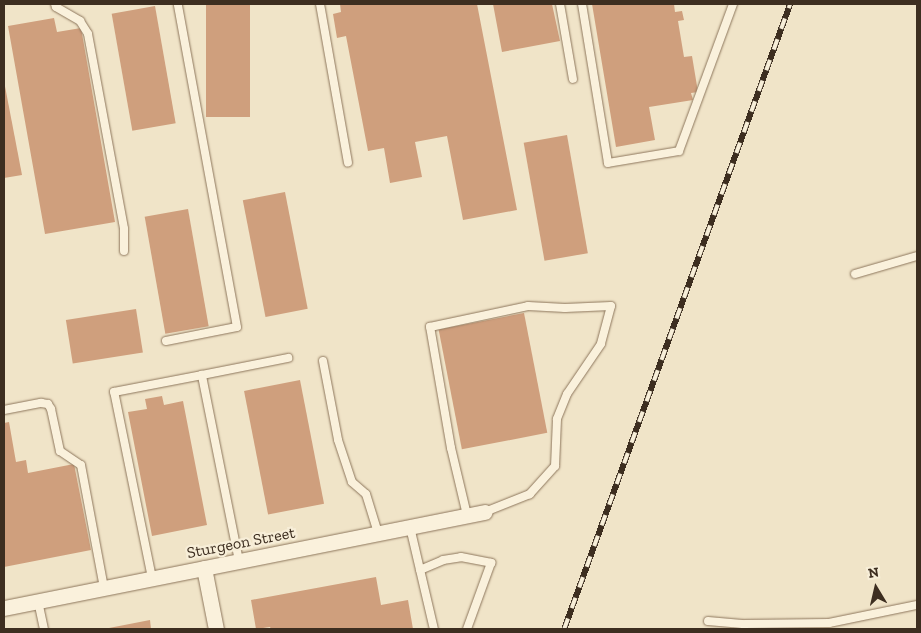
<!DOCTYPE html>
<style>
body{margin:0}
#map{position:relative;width:921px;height:633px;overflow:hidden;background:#f0e4c8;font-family:"Zilla Slab",serif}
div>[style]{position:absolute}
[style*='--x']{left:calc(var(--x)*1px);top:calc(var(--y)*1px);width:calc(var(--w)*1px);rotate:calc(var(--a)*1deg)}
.building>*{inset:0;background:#cf9f7d;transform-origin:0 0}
.roads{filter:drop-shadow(0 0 1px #8d765c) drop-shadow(0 0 1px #8d765c)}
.service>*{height:8px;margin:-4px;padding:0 4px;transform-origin:4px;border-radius:4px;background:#faf1dc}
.minor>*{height:15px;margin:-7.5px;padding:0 7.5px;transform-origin:7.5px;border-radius:7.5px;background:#faf1dc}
.rail>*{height:5.5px;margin-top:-2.75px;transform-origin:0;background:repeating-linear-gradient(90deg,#f7eed8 0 11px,#3d2e20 0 22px);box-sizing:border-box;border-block:1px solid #3d2e20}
span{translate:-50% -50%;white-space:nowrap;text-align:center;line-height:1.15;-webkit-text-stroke:4.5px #f7eed8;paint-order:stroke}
.street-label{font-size:16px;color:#3d2e20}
.frame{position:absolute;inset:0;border:5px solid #3d2e20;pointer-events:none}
.north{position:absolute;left:851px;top:563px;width:50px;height:50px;-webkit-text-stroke:4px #f7eed8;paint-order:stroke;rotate:351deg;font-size:14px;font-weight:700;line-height:20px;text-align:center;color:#3d2e20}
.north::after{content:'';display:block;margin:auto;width:18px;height:22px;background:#3d2e20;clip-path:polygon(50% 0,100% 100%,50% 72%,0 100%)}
</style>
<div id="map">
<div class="building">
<div style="left:206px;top:4px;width:44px;height:113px"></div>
<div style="clip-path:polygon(340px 4px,477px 4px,517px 210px,463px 220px,447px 136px,415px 142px,422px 177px,390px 183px,384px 148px,368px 151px,346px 36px,337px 38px,333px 14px,341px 12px)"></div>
<div style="clip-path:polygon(493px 4px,552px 4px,560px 41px,502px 52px)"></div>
<div style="clip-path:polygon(592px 4px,674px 4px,675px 12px,682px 11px,684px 20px,678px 21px,684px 57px,692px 56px,698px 92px,691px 93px,693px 100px,649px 107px,655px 140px,616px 147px)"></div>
<div style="left:155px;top:6px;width:119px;height:44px;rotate:80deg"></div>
<div style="clip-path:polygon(54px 18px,57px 32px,81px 28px,115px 222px,45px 234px,8px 26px)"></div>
<div style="clip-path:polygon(4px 81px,22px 175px,4px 178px)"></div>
<div style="left:567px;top:135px;width:120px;height:44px;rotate:80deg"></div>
<div style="left:285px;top:192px;width:119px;height:43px;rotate:79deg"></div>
<div style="left:188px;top:209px;width:119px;height:44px;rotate:80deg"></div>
<div style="left:136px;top:309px;width:44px;height:71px;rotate:81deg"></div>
<div style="left:524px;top:313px;width:122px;height:87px;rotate:79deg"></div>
<div style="left:300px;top:380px;width:126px;height:57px;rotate:79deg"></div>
<div style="clip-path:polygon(162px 396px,164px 405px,183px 401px,207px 525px,152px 536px,128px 412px,147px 409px,145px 399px)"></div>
<div style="clip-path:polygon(9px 422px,16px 462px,26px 460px,28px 473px,74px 464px,91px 550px,4px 567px,4px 423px)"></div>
<div style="clip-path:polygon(376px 577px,381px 605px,408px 600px,413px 629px,271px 629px,270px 627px,256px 629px,251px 600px)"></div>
<div style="clip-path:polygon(150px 620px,151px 629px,109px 629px,109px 628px)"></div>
</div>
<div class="roads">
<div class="service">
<div style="--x:55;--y:4;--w:3;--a:72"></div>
<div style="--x:56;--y:7;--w:28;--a:30"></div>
<div style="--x:80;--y:21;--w:15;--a:58"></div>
<div style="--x:88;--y:34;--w:198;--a:79.5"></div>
<div style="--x:124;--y:229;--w:22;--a:90"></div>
<div style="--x:320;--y:4;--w:161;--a:80"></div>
<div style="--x:560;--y:4;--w:76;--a:80.2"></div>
<div style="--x:582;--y:4;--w:161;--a:80.7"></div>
<div style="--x:608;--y:163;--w:72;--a:-9.6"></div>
<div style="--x:679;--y:151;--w:157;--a:-69.8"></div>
<div style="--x:855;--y:274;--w:65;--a:-16.2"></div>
<div style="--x:166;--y:341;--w:72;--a:-11.2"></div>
<div style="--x:237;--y:327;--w:328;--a:-100.4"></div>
<div style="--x:323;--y:361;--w:80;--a:79.2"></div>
<div style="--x:338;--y:440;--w:44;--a:71.6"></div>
<div style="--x:352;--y:482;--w:18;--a:41"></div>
<div style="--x:366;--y:494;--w:41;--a:72.9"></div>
<div style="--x:4;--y:410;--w:38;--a:-11"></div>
<div style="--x:41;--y:403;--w:7;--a:8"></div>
<div style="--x:48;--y:404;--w:6;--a:59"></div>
<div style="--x:51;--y:409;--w:43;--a:77.9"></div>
<div style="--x:60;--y:451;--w:25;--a:34"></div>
<div style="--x:81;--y:465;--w:125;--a:79.4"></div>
<div style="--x:467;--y:515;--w:69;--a:-103.4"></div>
<div style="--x:451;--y:448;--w:123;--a:-99.8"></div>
<div style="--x:430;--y:327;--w:100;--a:-12.1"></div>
<div style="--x:528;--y:306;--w:37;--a:3"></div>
<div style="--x:565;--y:308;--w:46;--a:-2.5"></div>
<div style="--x:611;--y:306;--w:39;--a:105"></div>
<div style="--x:601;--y:344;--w:60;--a:124.2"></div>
<div style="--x:567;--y:394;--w:27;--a:112"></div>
<div style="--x:557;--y:419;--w:47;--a:92.4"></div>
<div style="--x:555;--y:466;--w:38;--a:132"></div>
<div style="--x:530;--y:494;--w:48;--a:158.2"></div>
<div style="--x:410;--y:527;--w:105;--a:76.8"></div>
<div style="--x:239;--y:561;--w:190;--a:-101.3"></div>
<div style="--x:202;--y:375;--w:88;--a:-11.2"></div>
<div style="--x:420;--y:570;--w:25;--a:-23"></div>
<div style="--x:443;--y:560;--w:18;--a:-9"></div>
<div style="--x:461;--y:557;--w:31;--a:11"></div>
<div style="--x:491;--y:563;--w:70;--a:110"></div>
<div style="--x:152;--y:578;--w:190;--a:-101.5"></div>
<div style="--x:114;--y:392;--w:90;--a:-10.9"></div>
<div style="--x:38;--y:601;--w:29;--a:78"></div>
<div style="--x:708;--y:621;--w:37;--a:5"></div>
<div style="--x:745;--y:624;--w:84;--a:-0.7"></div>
<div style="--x:829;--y:623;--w:90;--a:-11.6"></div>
</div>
<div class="minor">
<div style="--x:204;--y:568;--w:62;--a:78.9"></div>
<div style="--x:4;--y:608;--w:490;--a:-11.3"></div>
</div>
</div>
<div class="rail">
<div style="--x:564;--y:629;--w:665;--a:-70.12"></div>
</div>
<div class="street-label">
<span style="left:241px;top:543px;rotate:-11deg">Sturgeon Street</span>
</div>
<div class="frame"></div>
<div class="north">N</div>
</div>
